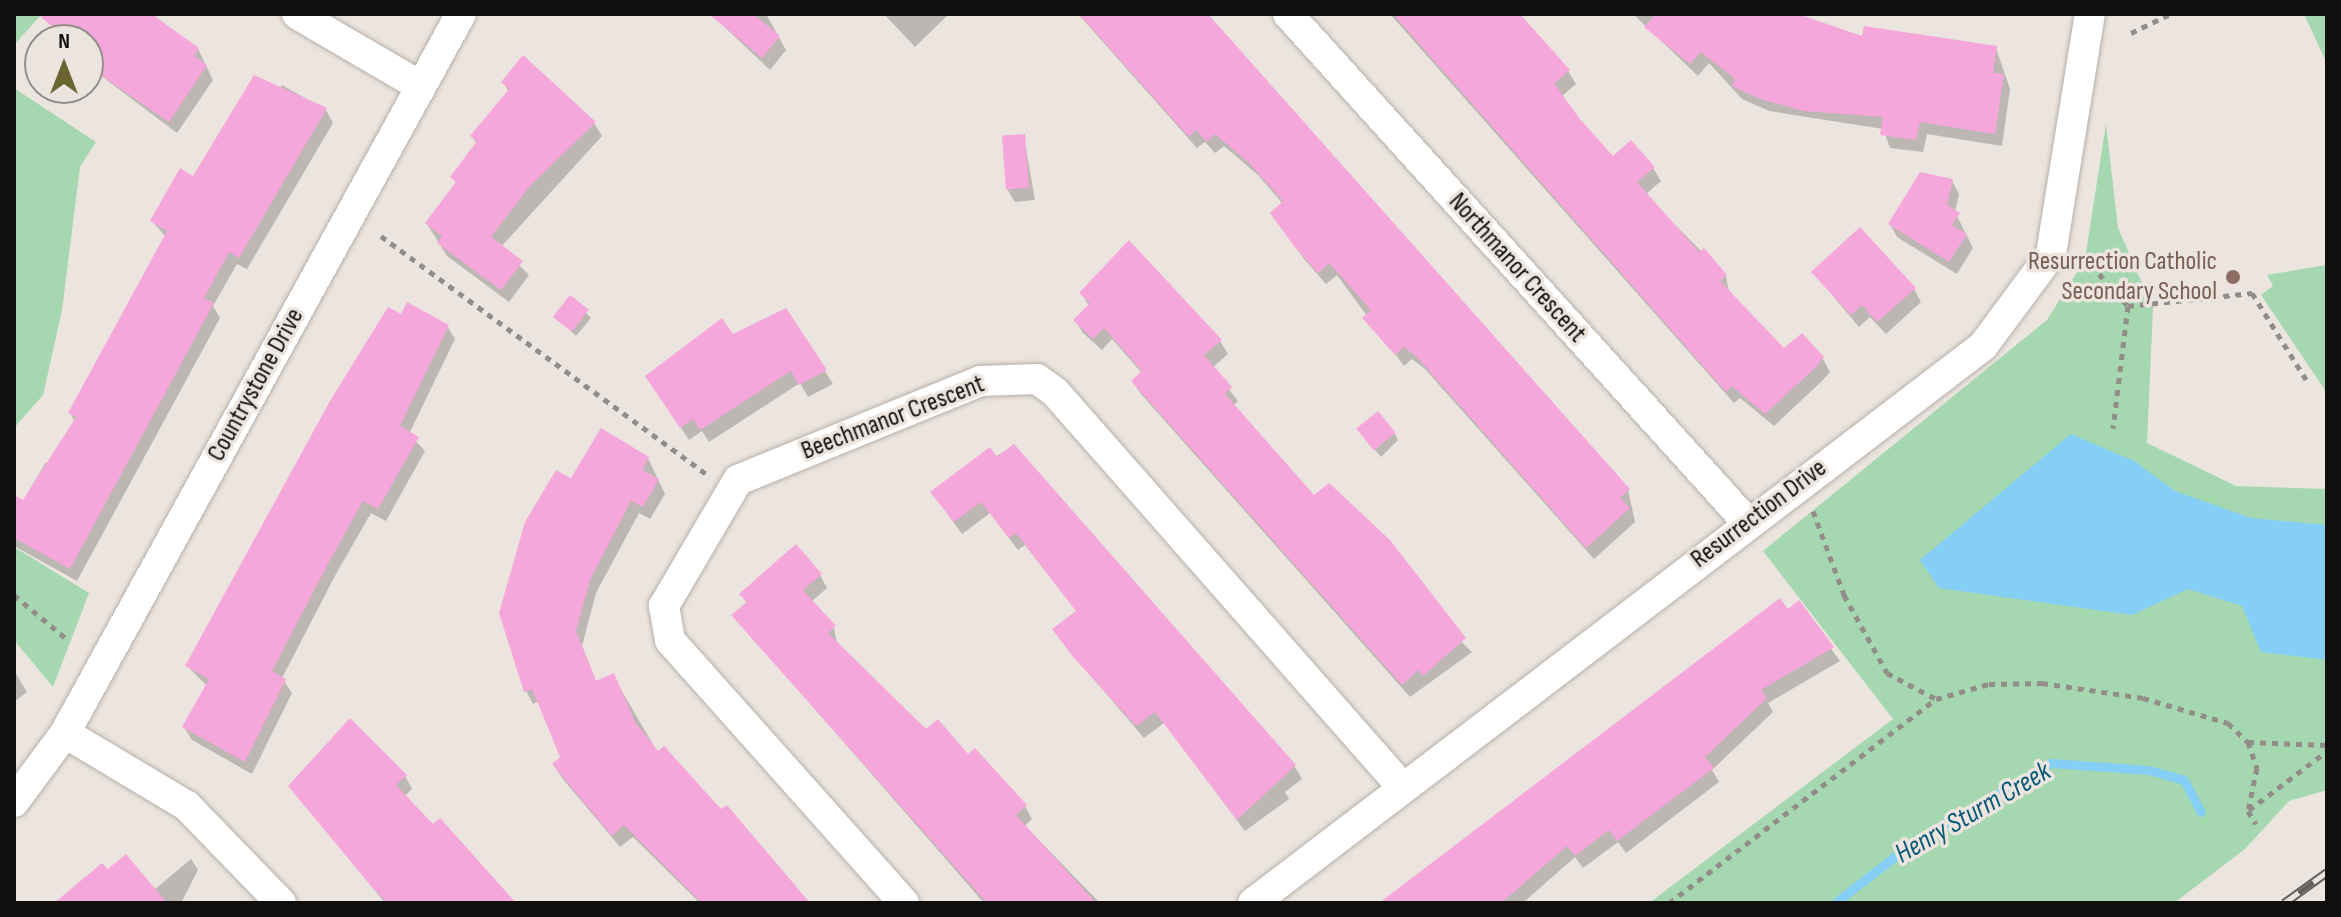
<!DOCTYPE html>
<style>
body{margin:0}
#map{position:relative;width:2341px;height:917px;overflow:hidden;background:#ece5df;font-family:"Sofia Sans Condensed",sans-serif}
div>[style]{position:absolute}
[style*='--x']{left:calc(var(--x)*1px);top:calc(var(--y)*1px);width:calc(var(--w)*1px);rotate:calc(var(--a)*1deg)}
.green>*{inset:0;background:#a5d7b0}
.water>*{inset:0;background:#85cef5}
.shadow>*{inset:0;background:#0003}
.stream>*{height:9px;margin:-4.5px;padding:0 4.5px;transform-origin:4.5px;border-radius:4.5px;background:#85cef5}
.building>*{inset:0;background:#f5a6da;transform-origin:0 0}
.path>*{height:5px;margin-top:-2.5px;transform-origin:0;background:repeating-linear-gradient(90deg,#928d88 0 6px,transparent 0 12px)}
.roads{filter:drop-shadow(0 0 2px #b7b0aa) drop-shadow(0 0 2px #b7b0aa)}
.street>*{height:30px;margin:-15px;padding:0 15px;transform-origin:15px;border-radius:15px;background:#fff}
.rail>*{height:9px;margin-top:-4.5px;transform-origin:0;background:repeating-linear-gradient(90deg,#ece5df 0 18px,#64605d 0 36px);box-sizing:border-box;border-block:2px solid #64605d}
.dots>*{width:22px;height:22px;translate:-50% -50%;box-sizing:border-box;border:4px solid #ece5df;border-radius:50%}
span{translate:-50% -50%;white-space:nowrap;text-align:center;line-height:1.15;-webkit-text-stroke:7px #ece5df;paint-order:stroke}
.education-label{font-size:26px;color:#785e54}
.right{translate:-100% -50%;text-align:right}
.street-label{font-size:26px;color:#110f0d}
.water-label{font-size:28px;color:#085878;font-style:italic}
.frame{position:absolute;inset:0;border:16px solid #110f0d;pointer-events:none}
.north{position:absolute;left:24px;top:24px;width:80px;height:80px;box-sizing:border-box;background:#ece5df;border:2px solid #948f8b;border-radius:50%;rotate:0deg;font-size:22px;font-weight:700;line-height:32px;text-align:center;color:#110f0d}
.north::after{content:'';display:block;margin:auto;width:28px;height:36px;background:#6a6430;clip-path:polygon(50% 0,100% 100%,50% 72%,0 100%)}
</style>
<div id="map">
<div class="green">
<div style="clip-path:polygon(14px 14px,42px 14px,14px 45px)"></div>
<div style="clip-path:polygon(2304px 14px,2327px 14px,2327px 64px)"></div>
<div style="clip-path:polygon(14px 88px,96px 142px,80px 167px,62px 310px,43px 395px,14px 428px)"></div>
<div style="clip-path:polygon(2106px 124px,2118px 228px,2153px 308px,2147px 443px,2236px 486px,2327px 489px,2327px 790px,2289px 801px,2245px 849px,2174px 903px,1649px 903px,1893px 719px,1763px 551px,2047px 320px,2085px 259px)"></div>
<div style="clip-path:polygon(2327px 265px,2327px 393px,2261px 295px,2273px 286px,2267px 275px)"></div>
<div style="clip-path:polygon(14px 547px,89px 593px,53px 687px,14px 640px)"></div>
</div>
<div class="water">
<div style="clip-path:polygon(2071px 434px,2134px 461px,2175px 491px,2251px 518px,2327px 525px,2327px 660px,2261px 652px,2242px 606px,2188px 589px,2132px 615px,1939px 588px,1920px 560px)"></div>
</div>
<div class="shadow">
<div style="clip-path:polygon(60px 14px,152px 14px,198px 49px,213px 80px,177px 133px,88px 66px,88px 40px,58px 37px,51px 24px)"></div>
<div style="clip-path:polygon(766px 14px,786px 50px,770px 70px,714px 17px)"></div>
<div style="clip-path:polygon(884px 14px,949px 14px,915px 47px)"></div>
<div style="clip-path:polygon(1078px 14px,1206px 14px,1628px 490px,1635px 522px,1594px 559px,1425px 369px,1412px 359px,1404px 366px,1337px 275px,1326px 284px,1304px 259px,1280px 226px,1283px 204px,1258px 175px,1224px 146px,1215px 153px,1205px 142px,1197px 148px)"></div>
<div style="clip-path:polygon(1390px 14px,1517px 14px,1568px 71px,1576px 84px,1561px 97px,1612px 159px,1653px 168px,1661px 181px,1645px 195px,1726px 276px,1729px 293px,1784px 351px,1823px 359px,1830px 372px,1822px 381px,1774px 426px,1740px 398px,1734px 403px)"></div>
<div style="clip-path:polygon(1633px 14px,1795px 14px,1864px 39px,1996px 48px,2010px 89px,2002px 146px,1927px 134px,1923px 152px,1890px 148px,1883px 129px,1769px 111px,1742px 99px,1709px 63px,1698px 76px)"></div>
<div style="clip-path:polygon(503px 82px,594px 123px,602px 136px,501px 247px,529px 275px,509px 302px,447px 256px,427px 224px,457px 184px,453px 178px,477px 144px,472px 136px,509px 92px)"></div>
<div style="clip-path:polygon(282px 85px,326px 110px,333px 123px,247px 269px,237px 264px,213px 306px,220px 318px,77px 581px,14px 546px,14px 516px,46px 462px,52px 466px,75px 422px,70px 413px,166px 237px,152px 221px)"></div>
<div style="clip-path:polygon(1024px 137px,1035px 200px,1015px 202px,1007px 189px)"></div>
<div style="clip-path:polygon(1952px 181px,1959px 194px,1955px 212px,1973px 248px,1957px 274px,1897px 237px,1890px 224px)"></div>
<div style="clip-path:polygon(1813px 272px,1914px 289px,1921px 302px,1886px 334px,1870px 317px,1859px 327px)"></div>
<div style="clip-path:polygon(1082px 294px,1220px 341px,1228px 354px,1212px 368px,1238px 401px,1233px 406px,1314px 498px,1472px 652px,1410px 697px,1141px 394px,1133px 382px,1142px 373px,1112px 339px,1102px 350px,1083px 333px,1075px 320px,1089px 306px)"></div>
<div style="clip-path:polygon(571px 298px,591px 318px,576px 336px,556px 317px)"></div>
<div style="clip-path:polygon(785px 310px,833px 384px,808px 397px,800px 383px,709px 442px,702px 431px,689px 440px,655px 389px)"></div>
<div style="clip-path:polygon(402px 317px,447px 326px,455px 339px,409px 434px,425px 451px,386px 521px,371px 513px,336px 574px,282px 678px,292px 693px,252px 774px,192px 740px,184px 727px,207px 686px,187px 666px)"></div>
<div style="clip-path:polygon(1395px 434px,1398px 440px,1381px 457px,1363px 436px)"></div>
<div style="clip-path:polygon(1014px 446px,1295px 767px,1302px 779px,1285px 792px,1289px 799px,1245px 831px,1164px 723px,1144px 738px,1062px 642px,1054px 629px,1077px 612px,1025px 545px,1018px 550px,990px 513px,962px 534px,941px 505px,933px 492px)"></div>
<div style="clip-path:polygon(648px 458px,665px 494px,650px 519px,639px 513px,596px 593px,582px 646px,597px 683px,613px 676px,658px 753px,721px 812px,726px 808px,810px 903px,700px 903px,633px 837px,620px 847px,562px 778px,554px 765px,563px 758px,539px 701px,533px 704px,526px 691px,572px 481px)"></div>
<div style="clip-path:polygon(820px 575px,827px 588px,811px 602px,834px 628px,837px 644px,926px 732px,1025px 806px,1032px 819px,1025px 826px,1100px 903px,984px 903px,734px 616px,747px 604px,742px 594px)"></div>
<div style="clip-path:polygon(1798px 603px,1840px 661px,1768px 703px,1773px 712px,1712px 770px,1719px 782px,1626px 853px,1618px 842px,1583px 868px,1575px 857px,1523px 903px,1383px 903px)"></div>
<div style="clip-path:polygon(14px 670px,27px 692px,14px 702px)"></div>
<div style="clip-path:polygon(405px 776px,412px 789px,404px 797px,514px 903px,385px 903px,291px 786px)"></div>
<div style="clip-path:polygon(191px 859px,198px 870px,181px 903px,57px 903px,107px 872px,154px 890px)"></div>
</div>
<div class="stream">
<div style="--x:1835;--y:903;--w:91;--a:-37.9"></div>
<div style="--x:1907;--y:847;--w:166;--a:-30.4"></div>
<div style="--x:2050;--y:763;--w:99;--a:4"></div>
<div style="--x:2149;--y:770;--w:36;--a:16"></div>
<div style="--x:2184;--y:780;--w:36;--a:62"></div>
</div>
<div class="building">
<div style="clip-path:polygon(38px 14px,151px 14px,199px 48px,194px 56px,207px 65px,169px 122px,99px 74px,88px 59px,88px 40px,67px 40px)"></div>
<div style="clip-path:polygon(709px 14px,753px 14px,780px 36px,762px 58px)"></div>
<div style="clip-path:polygon(1079px 14px,1208px 14px,1630px 489px,1620px 498px,1630px 508px,1586px 548px,1416px 356px,1404px 347px,1395px 355px,1362px 318px,1371px 310px,1329px 263px,1318px 273px,1294px 246px,1270px 213px,1283px 201px,1248px 162px,1215px 134px,1207px 142px,1196px 130px,1189px 137px)"></div>
<div style="clip-path:polygon(1393px 14px,1520px 14px,1570px 70px,1554px 83px,1579px 118px,1613px 156px,1631px 140px,1655px 167px,1637px 182px,1699px 252px,1704px 248px,1727px 275px,1720px 281px,1784px 348px,1802px 333px,1824px 357px,1815px 368px,1765px 414px,1732px 386px,1726px 392px)"></div>
<div style="clip-path:polygon(1656px 14px,1798px 14px,1862px 36px,1864px 26px,1997px 46px,1993px 73px,2004px 74px,1995px 134px,1920px 122px,1916px 140px,1880px 135px,1883px 117px,1804px 111px,1760px 99px,1732px 86px,1735px 79px,1701px 52px,1690px 64px,1644px 27px)"></div>
<div style="clip-path:polygon(523px 55px,596px 122px,530px 186px,491px 237px,523px 261px,501px 290px,437px 243px,442px 236px,425px 223px,456px 182px,450px 177px,477px 141px,470px 136px,509px 89px,501px 82px)"></div>
<div style="clip-path:polygon(254px 75px,327px 108px,239px 258px,229px 252px,204px 298px,214px 303px,70px 569px,14px 538px,14px 495px,23px 500px,76px 417px,68px 413px,167px 231px,150px 221px,180px 168px,193px 176px)"></div>
<div style="left:1025px;top:134px;width:54px;height:23px;rotate:86deg"></div>
<div style="clip-path:polygon(1920px 172px,1953px 179px,1947px 205px,1960px 213px,1952px 225px,1967px 234px,1949px 262px,1888px 224px)"></div>
<div style="clip-path:polygon(1860px 227px,1916px 288px,1877px 322px,1862px 305px,1851px 315px,1811px 272px)"></div>
<div style="clip-path:polygon(1129px 240px,1222px 340px,1204px 355px,1232px 387px,1225px 394px,1314px 495px,1329px 483px,1390px 540px,1466px 638px,1423px 676px,1418px 670px,1402px 685px,1131px 381px,1142px 371px,1104px 328px,1093px 339px,1073px 320px,1090px 303px,1079px 293px)"></div>
<div style="left:570px;top:295px;width:24px;height:28px;rotate:38deg"></div>
<div style="clip-path:polygon(407px 302px,449px 325px,400px 426px,419px 437px,378px 509px,363px 501px,330px 560px,272px 671px,286px 679px,245px 762px,182px 727px,209px 679px,185px 666px,330px 401px,388px 307px,401px 314px)"></div>
<div style="clip-path:polygon(786px 308px,827px 370px,799px 385px,791px 371px,700px 430px,693px 419px,680px 428px,645px 376px,722px 318px,733px 334px)"></div>
<div style="left:1378px;top:411px;width:28px;height:28px;rotate:51deg"></div>
<div style="clip-path:polygon(601px 428px,649px 457px,642px 470px,659px 479px,643px 507px,631px 501px,590px 580px,576px 631px,596px 681px,614px 673px,635px 722px,658px 751px,664px 746px,721px 809px,727px 805px,810px 903px,702px 903px,624px 825px,612px 836px,552px 764px,560px 757px,532px 689px,524px 692px,499px 613px,525px 522px,556px 470px,571px 478px)"></div>
<div style="clip-path:polygon(1014px 444px,1296px 765px,1237px 820px,1155px 712px,1136px 726px,1074px 658px,1052px 629px,1076px 611px,1016px 533px,1009px 538px,981px 502px,954px 522px,930px 492px,990px 447px,997px 457px)"></div>
<div style="clip-path:polygon(796px 544px,822px 574px,803px 590px,836px 626px,828px 633px,926px 729px,938px 719px,968px 754px,975px 748px,1027px 805px,1016px 815px,1096px 903px,987px 903px,731px 615px,747px 602px,739px 594px)"></div>
<div style="clip-path:polygon(1780px 598px,1788px 609px,1799px 600px,1834px 647px,1761px 690px,1767px 698px,1705px 757px,1714px 768px,1617px 841px,1609px 830px,1575px 856px,1567px 846px,1501px 903px,1379px 903px)"></div>
<div style="clip-path:polygon(350px 718px,407px 775px,396px 785px,433px 824px,440px 818px,516px 903px,387px 903px,372px 887px,288px 786px)"></div>
<div style="clip-path:polygon(126px 854px,167px 903px,54px 903px,102px 863px,108px 869px)"></div>
</div>
<div class="path">
<div style="--x:2131;--y:33;--w:43;--a:-26"></div>
<div style="--x:381;--y:236;--w:404;--a:36.2"></div>
<div style="--x:2091;--y:265;--w:55;--a:47.9"></div>
<div style="--x:2128;--y:306;--w:123;--a:97"></div>
<div style="--x:2128;--y:306;--w:125;--a:-6"></div>
<div style="--x:2252;--y:293;--w:104;--a:58"></div>
<div style="--x:1813;--y:511;--w:90;--a:69.7"></div>
<div style="--x:1844;--y:595;--w:89;--a:61.1"></div>
<div style="--x:1887;--y:673;--w:55;--a:28"></div>
<div style="--x:14;--y:595;--w:70;--a:39.8"></div>
<div style="--x:2248;--y:742;--w:79;--a:2.2"></div>
<div style="--x:2249;--y:810;--w:98;--a:-37.1"></div>
<div style="--x:1669;--y:903;--w:336;--a:-37.4"></div>
<div style="--x:1936;--y:699;--w:55;--a:-15.8"></div>
<div style="--x:1989;--y:684;--w:53;--a:-1.1"></div>
<div style="--x:2042;--y:683;--w:102;--a:8.4"></div>
<div style="--x:2143;--y:698;--w:89;--a:16.4"></div>
<div style="--x:2228;--y:723;--w:28;--a:44"></div>
<div style="--x:2248;--y:742;--w:28;--a:71"></div>
<div style="--x:2257;--y:768;--w:44;--a:101.8"></div>
<div style="--x:2248;--y:811;--w:15;--a:58"></div>
</div>
<div class="roads">
<div class="street">
<div style="--x:297;--y:14;--w:143;--a:30.3"></div>
<div style="--x:1288;--y:14;--w:685;--a:47.9"></div>
<div style="--x:65;--y:733;--w:142;--a:30.9"></div>
<div style="--x:187;--y:806;--w:135;--a:45.9"></div>
<div style="--x:14;--y:802;--w:86;--a:-53.5"></div>
<div style="--x:65;--y:733;--w:821;--a:-61.16"></div>
<div style="--x:904;--y:903;--w:352;--a:-131.7"></div>
<div style="--x:670;--y:640;--w:35;--a:-100"></div>
<div style="--x:664;--y:606;--w:146;--a:-59.6"></div>
<div style="--x:738;--y:480;--w:262;--a:-22.2"></div>
<div style="--x:981;--y:381;--w:56;--a:-2"></div>
<div style="--x:1037;--y:379;--w:22;--a:36"></div>
<div style="--x:1055;--y:392;--w:527;--a:48.69"></div>
<div style="--x:1253;--y:903;--w:918;--a:-37.34"></div>
<div style="--x:1983;--y:346;--w:114;--a:-53.5"></div>
<div style="--x:2051;--y:254;--w:243;--a:-80.8"></div>
</div>
</div>
<div class="rail">
<div style="--x:2284;--y:903;--w:53;--a:-35.8"></div>
</div>
<div class="dots">
<div style="left:2233px;top:277px;background:#8d6e63"></div>
</div>
<div class="education-label">
<span class="right" style="left:2217px;top:277px">Resurrection Catholic<br>Secondary School</span>
</div>
<div class="street-label">
<span style="left:1517px;top:268px;rotate:48deg">Northmanor Crescent</span>
<span style="left:256px;top:385px;rotate:-61deg">Countrystone Drive</span>
<span style="left:893px;top:418px;rotate:-21deg">Beechmanor Crescent</span>
<span style="left:1759px;top:514px;rotate:-37deg">Resurrection Drive</span>
</div>
<div class="water-label">
<span style="left:1973px;top:813px;rotate:-30deg">Henry Sturm Creek</span>
</div>
<div class="frame"></div>
<div class="north">N</div>
</div>
